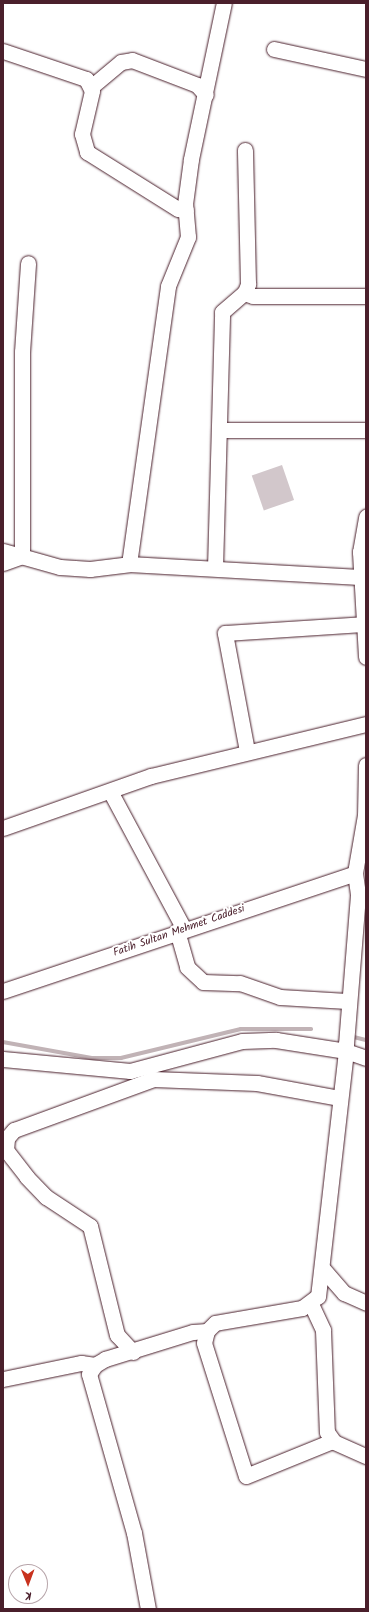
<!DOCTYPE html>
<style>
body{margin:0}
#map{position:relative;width:369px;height:1612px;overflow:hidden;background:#fff;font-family:Kalam,sans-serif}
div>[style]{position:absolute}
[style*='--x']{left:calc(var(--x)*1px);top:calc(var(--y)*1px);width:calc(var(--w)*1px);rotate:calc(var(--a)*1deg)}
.stream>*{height:3.5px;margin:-1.75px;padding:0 1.75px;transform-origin:1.75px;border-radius:1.75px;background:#c1b3b6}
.building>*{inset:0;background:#d2c7cb;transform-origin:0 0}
.roads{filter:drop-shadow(0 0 1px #4a1f2b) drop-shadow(0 0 1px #4a1f2b)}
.minor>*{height:15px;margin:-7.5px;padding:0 7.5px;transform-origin:7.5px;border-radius:7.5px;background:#fff}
span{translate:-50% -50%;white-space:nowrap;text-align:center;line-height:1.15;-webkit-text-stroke:4px #fff;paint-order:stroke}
.street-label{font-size:11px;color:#4a1f2b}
.frame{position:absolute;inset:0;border:4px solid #4a1f2b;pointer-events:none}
.north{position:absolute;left:8px;top:1564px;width:40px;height:40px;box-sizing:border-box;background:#fff;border:1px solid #b7a5aa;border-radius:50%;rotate:179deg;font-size:11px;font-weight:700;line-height:16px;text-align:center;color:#4a1f2b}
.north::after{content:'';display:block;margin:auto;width:14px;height:18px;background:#c8321e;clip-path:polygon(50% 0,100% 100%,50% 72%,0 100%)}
</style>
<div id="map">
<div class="stream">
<div style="--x:350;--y:1036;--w:16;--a:14"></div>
<div style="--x:3;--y:1042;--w:90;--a:10.2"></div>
<div style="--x:92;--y:1058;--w:29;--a:0"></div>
<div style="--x:121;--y:1058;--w:123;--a:-13.6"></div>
<div style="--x:241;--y:1029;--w:70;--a:0"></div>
</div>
<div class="building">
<div style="left:282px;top:465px;width:37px;height:32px;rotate:71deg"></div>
</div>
<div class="roads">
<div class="minor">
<div style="--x:274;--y:49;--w:94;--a:12.3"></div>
<div style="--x:3;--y:51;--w:88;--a:18.6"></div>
<div style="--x:86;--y:79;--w:13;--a:63"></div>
<div style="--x:92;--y:91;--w:44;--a:103.1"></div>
<div style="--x:82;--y:134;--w:19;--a:74"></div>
<div style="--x:87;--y:152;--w:107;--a:32.1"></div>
<div style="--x:178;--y:209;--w:8;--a:7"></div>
<div style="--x:91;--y:87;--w:39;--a:-40"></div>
<div style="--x:121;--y:62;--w:11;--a:-10"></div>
<div style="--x:132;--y:60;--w:70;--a:21"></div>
<div style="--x:197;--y:85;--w:13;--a:48"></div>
<div style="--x:244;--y:293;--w:9;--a:18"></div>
<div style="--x:253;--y:296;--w:113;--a:0"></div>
<div style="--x:220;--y:430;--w:146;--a:0"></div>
<div style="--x:366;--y:545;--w:9;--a:131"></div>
<div style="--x:360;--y:552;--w:105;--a:86.7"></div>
<div style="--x:3;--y:551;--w:59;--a:15.7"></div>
<div style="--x:60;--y:567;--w:30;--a:4"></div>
<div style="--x:90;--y:569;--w:39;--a:-7"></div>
<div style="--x:129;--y:564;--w:231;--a:3.2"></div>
<div style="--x:360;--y:552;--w:36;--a:-80"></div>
<div style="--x:3;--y:563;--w:20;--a:-20"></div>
<div style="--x:22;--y:556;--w:204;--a:-90"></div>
<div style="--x:22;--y:352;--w:89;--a:-86.1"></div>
<div style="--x:129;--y:564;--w:281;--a:-82"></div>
<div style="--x:168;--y:286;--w:53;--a:-67.8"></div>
<div style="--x:188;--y:237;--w:33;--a:-95"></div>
<div style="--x:185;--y:204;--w:45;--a:-82.4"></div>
<div style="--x:191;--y:159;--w:159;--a:-78.1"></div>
<div style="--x:215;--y:568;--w:256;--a:-88.4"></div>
<div style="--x:222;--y:312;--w:30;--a:-41"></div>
<div style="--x:245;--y:292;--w:9;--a:-69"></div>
<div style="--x:248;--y:284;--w:134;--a:-91.3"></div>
<div style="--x:247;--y:751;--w:120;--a:-100.6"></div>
<div style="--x:225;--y:633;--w:138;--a:-3.7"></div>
<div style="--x:366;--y:765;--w:50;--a:91.1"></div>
<div style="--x:365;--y:815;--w:59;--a:99.8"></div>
<div style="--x:355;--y:873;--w:22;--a:82"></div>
<div style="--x:358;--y:895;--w:149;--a:94.6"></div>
<div style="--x:346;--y:1044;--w:7;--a:90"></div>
<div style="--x:346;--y:1051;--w:21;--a:19"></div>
<div style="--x:110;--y:791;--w:157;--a:61.8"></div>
<div style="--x:3;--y:828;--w:157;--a:-19.4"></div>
<div style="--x:151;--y:776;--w:221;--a:-13.6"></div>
<div style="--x:177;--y:931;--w:37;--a:74"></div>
<div style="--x:187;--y:967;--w:22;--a:43"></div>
<div style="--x:203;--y:982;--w:37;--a:2"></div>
<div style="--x:240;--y:983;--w:42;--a:19.3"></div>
<div style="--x:280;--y:997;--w:67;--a:3.4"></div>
<div style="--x:3;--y:991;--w:371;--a:-18.5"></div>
<div style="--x:3;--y:1059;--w:128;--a:5.4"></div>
<div style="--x:130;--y:1071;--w:116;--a:-15"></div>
<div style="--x:242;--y:1041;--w:34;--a:-2"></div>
<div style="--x:276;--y:1040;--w:71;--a:8.9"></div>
<div style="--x:346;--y:1051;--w:247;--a:96.5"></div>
<div style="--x:318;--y:1296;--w:20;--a:143"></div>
<div style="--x:302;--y:1308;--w:88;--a:170.2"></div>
<div style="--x:215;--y:1323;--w:11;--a:135"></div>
<div style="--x:207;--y:1331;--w:12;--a:104"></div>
<div style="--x:204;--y:1343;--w:139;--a:72.5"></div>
<div style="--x:246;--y:1476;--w:93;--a:-22.1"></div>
<div style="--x:323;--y:1269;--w:32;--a:49"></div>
<div style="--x:344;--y:1293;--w:24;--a:24"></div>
<div style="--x:311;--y:1304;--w:29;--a:65"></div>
<div style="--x:323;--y:1330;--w:102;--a:87.8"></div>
<div style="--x:327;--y:1432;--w:12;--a:55"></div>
<div style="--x:334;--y:1442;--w:35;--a:24"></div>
<div style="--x:133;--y:1352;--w:23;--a:-133"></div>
<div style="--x:117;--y:1335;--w:112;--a:-103.9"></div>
<div style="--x:90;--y:1226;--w:53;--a:-146.6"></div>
<div style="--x:46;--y:1197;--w:28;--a:-134"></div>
<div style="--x:27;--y:1177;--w:34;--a:-128"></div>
<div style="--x:6;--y:1150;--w:12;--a:-85"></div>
<div style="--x:7;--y:1138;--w:11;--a:-49"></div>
<div style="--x:14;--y:1130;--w:148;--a:-20.1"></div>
<div style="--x:153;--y:1079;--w:104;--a:2.2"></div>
<div style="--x:257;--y:1083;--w:83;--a:10.4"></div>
<div style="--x:3;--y:1379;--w:80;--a:-11.6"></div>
<div style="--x:81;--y:1363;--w:14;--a:8"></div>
<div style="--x:148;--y:1609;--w:77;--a:-100.4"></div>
<div style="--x:134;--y:1533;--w:165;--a:-105.8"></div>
<div style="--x:89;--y:1374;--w:11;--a:-56"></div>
<div style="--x:95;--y:1365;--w:12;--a:-31"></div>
<div style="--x:105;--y:1359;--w:92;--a:-17.1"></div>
<div style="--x:193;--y:1332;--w:14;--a:-4"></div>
</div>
</div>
<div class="street-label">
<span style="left:179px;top:931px;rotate:-19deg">Fatih Sultan Mehmet Caddesi</span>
</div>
<div class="frame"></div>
<div class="north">K</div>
</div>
